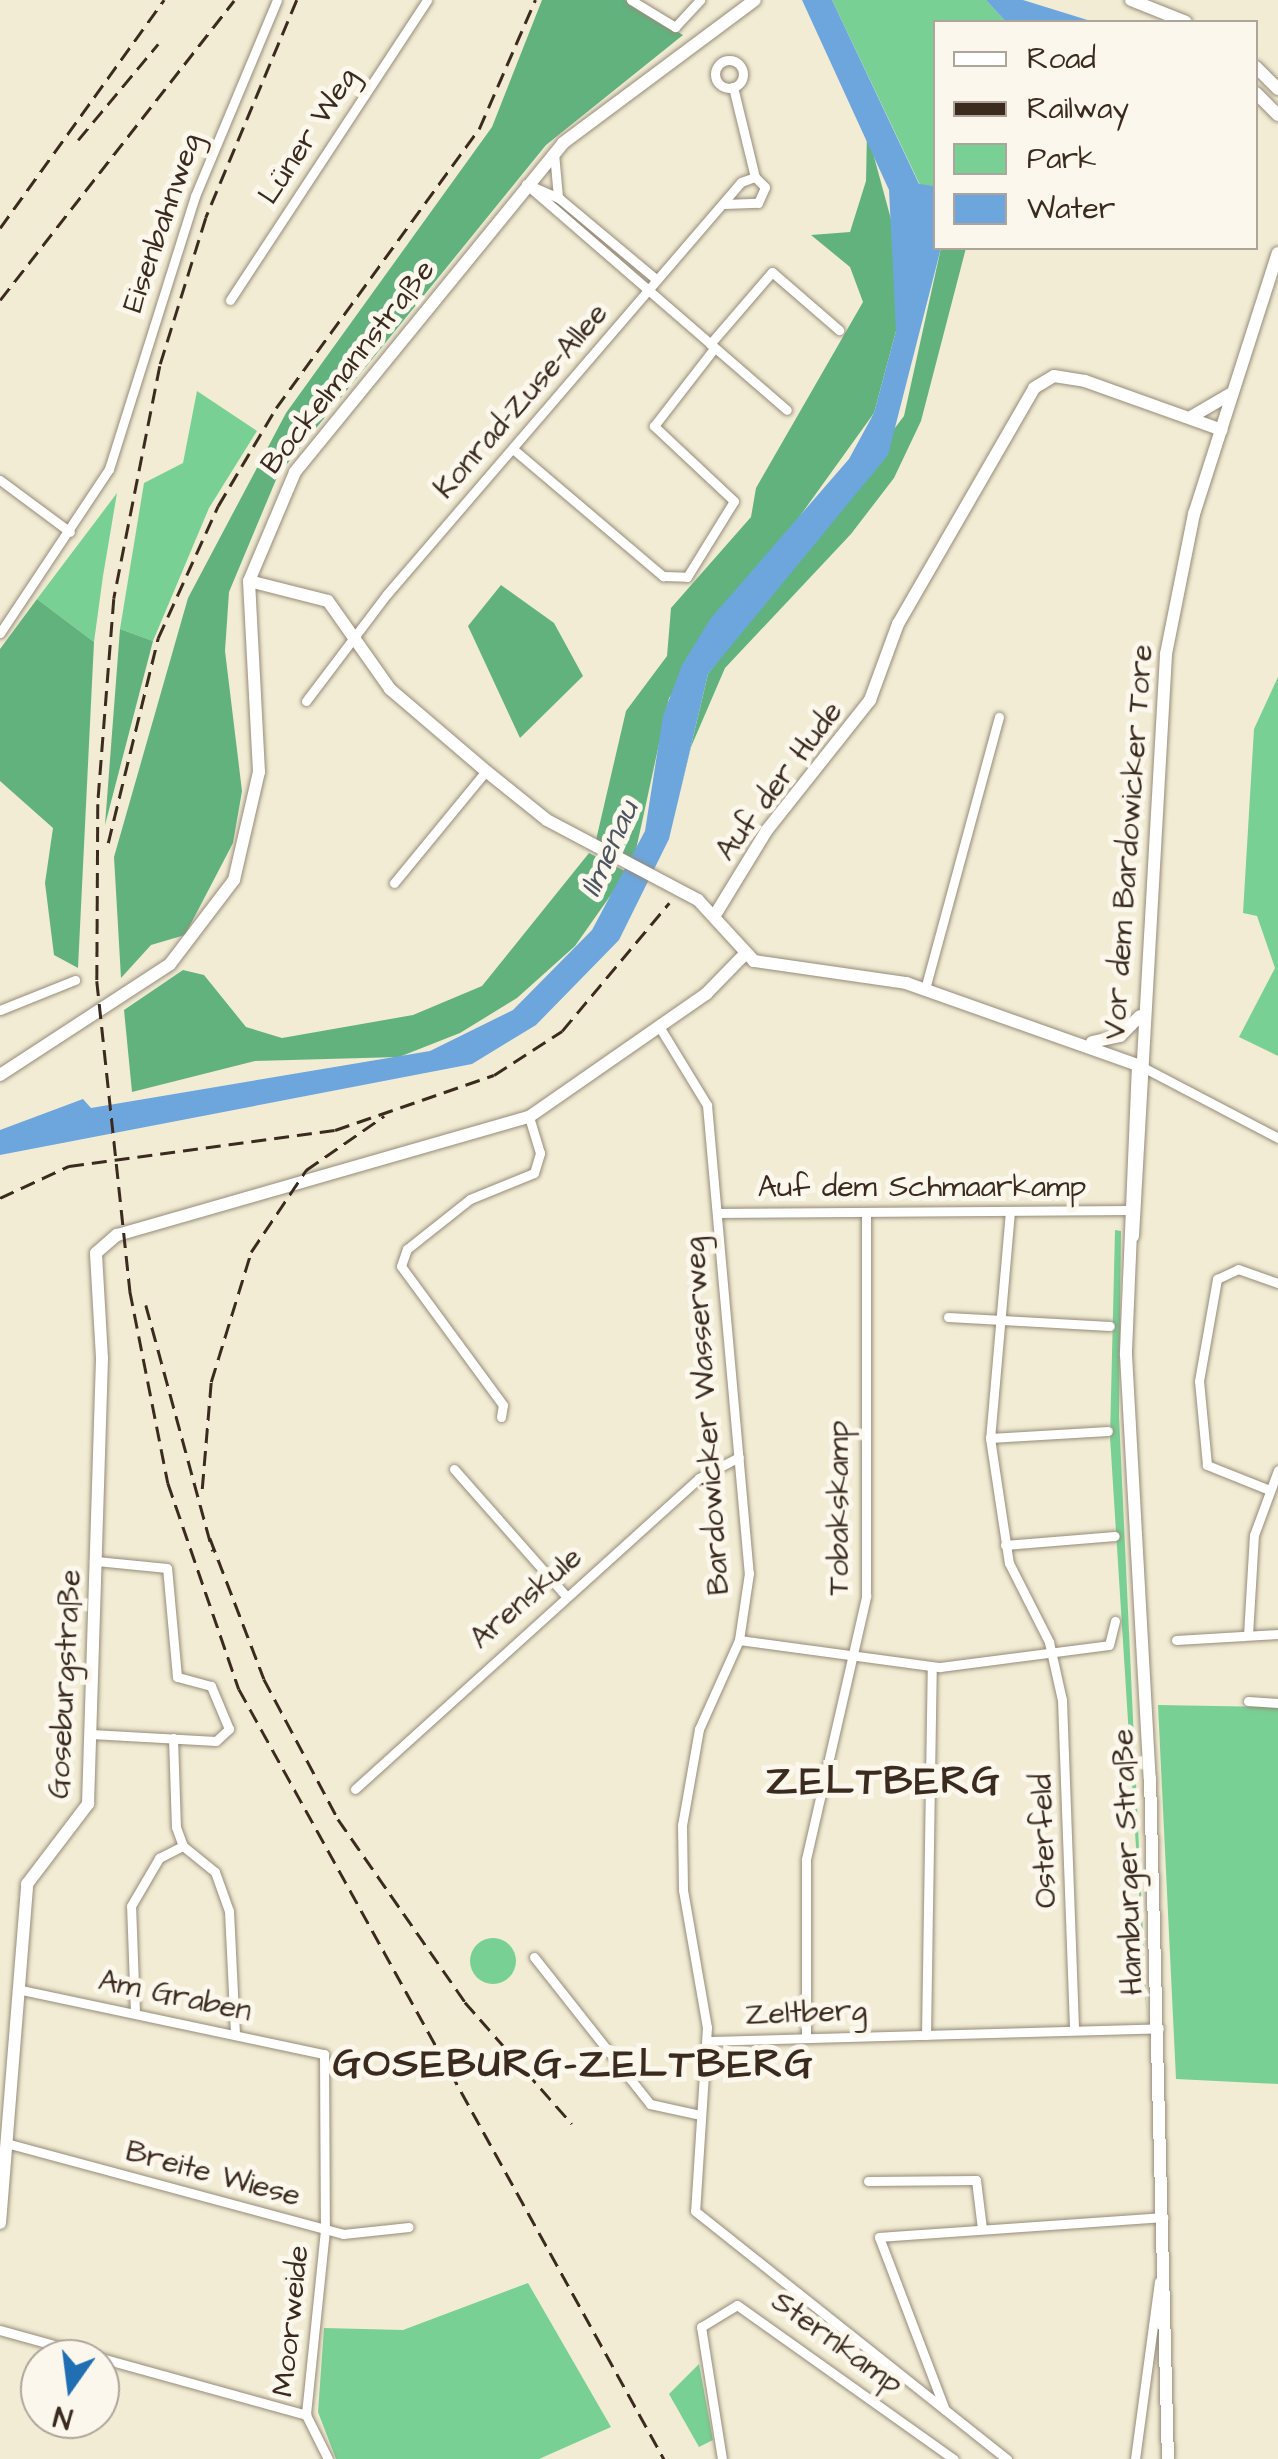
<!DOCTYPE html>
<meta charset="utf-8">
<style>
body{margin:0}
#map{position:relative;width:1278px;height:2459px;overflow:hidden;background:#f2ecd4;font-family:"Architects Daughter",sans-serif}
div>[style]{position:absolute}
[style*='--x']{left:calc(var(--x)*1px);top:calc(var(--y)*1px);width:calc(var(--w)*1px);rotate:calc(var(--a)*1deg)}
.green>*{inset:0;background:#79d094}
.round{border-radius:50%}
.forest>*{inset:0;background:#62b27e}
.water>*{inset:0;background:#6da6dd}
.roads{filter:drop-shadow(0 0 2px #968b79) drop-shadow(0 0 2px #968b79)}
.street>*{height:9px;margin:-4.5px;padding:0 4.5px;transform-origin:4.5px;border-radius:4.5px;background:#fff}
.street>.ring{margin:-4.5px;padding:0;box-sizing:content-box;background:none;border:9px solid #fff;border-radius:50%}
.secondary>*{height:12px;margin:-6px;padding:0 6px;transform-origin:6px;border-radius:6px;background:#fff}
.rail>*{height:2.5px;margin-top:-1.25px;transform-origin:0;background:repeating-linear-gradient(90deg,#3b2a1e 0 15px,transparent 0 23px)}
span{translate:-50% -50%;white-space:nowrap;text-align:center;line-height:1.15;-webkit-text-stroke:10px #fbf7ec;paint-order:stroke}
.street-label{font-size:30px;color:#3b2a1e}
.water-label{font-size:32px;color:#4c5561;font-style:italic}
.district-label{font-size:40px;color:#3b2a1e;font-weight:700;letter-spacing:2.5px}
.legend{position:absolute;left:933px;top:20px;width:325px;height:230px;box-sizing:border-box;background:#fbf7ec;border:2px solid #aea59a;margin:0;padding:12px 18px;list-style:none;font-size:30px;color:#3b2a1e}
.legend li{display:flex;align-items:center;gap:20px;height:50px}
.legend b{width:50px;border:2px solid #aea59a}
.north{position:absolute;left:20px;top:2339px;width:100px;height:100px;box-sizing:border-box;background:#fbf7ec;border:2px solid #aea59a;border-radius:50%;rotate:194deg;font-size:28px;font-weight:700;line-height:40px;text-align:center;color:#3b2a1e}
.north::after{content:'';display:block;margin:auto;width:35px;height:45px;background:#1f6fb2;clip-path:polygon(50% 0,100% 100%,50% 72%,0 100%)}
</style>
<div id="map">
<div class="green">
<div style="clip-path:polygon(832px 0,986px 0,1006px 22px,936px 22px,935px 186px,920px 185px)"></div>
<div style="clip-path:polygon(197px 391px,257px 431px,209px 508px,153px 641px,120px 629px,144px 483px,183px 463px)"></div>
<div style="clip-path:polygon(117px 493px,103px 576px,94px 642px,37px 599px)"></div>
<div style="clip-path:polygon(1278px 677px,1278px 1056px,1239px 1037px,1275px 968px,1257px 916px,1243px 913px,1254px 729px)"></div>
<div style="clip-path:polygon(1115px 1230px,1121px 1231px,1119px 1416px,1147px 2021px,1110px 1437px)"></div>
<div style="clip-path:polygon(1158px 1705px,1278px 1707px,1278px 2084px,1176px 2079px)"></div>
<div class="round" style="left:470px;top:1938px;width:46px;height:46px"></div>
<div style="clip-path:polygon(528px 2283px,611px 2427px,539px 2459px,336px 2459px,318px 2412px,324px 2328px,403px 2330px)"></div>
<div style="clip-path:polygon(699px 2364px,713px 2440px,699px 2447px,669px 2394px)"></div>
</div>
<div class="forest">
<div style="clip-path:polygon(542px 0,625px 0,683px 35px,546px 145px,278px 475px,229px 592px,225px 651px,242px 791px,233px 843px,185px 935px,151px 945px,121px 978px,114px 857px,188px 598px,286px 413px,492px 127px)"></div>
<div style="clip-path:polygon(867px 131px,898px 245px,896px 331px,874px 413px,669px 698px,634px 859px,596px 840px,626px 711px,667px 656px,671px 608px,751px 517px,756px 488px,863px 302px,850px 267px,811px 235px,850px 232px,866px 181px)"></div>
<div style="clip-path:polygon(941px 248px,966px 248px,921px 421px,894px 478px,851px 534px,725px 668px,691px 747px,669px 839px,708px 674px,904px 416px)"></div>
<div style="clip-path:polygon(501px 585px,554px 623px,583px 676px,520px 738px,468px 626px)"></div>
<div style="clip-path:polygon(37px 599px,94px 642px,78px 968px,54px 955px,45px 883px,53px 828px,0 781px,0 649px)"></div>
<div style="clip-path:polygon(120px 629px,153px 641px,105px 825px)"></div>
<div style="clip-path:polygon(589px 853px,627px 872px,575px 946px,517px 998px,460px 1033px,399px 1057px,255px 1061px,132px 1092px,124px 1010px,183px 970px,204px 975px,246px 1027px,282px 1038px,413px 1015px,482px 986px)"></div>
</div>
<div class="water">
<div style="clip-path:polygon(802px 0,832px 0,919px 184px,935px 186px,941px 248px,888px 455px,708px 674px,669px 839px,619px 940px,536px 1025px,472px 1064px,0 1155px,0 1130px,83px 1099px,91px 1108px,430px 1051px,513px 1010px,592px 930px,645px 831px,663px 716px,682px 665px,711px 618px,849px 459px,874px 413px,896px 331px,889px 190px)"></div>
<div style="clip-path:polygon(986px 0,1023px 0,1094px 22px,1006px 22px)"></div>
</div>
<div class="roads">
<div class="street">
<div style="--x:631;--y:0;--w:52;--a:31.5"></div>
<div style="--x:675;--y:27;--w:37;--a:-47"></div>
<div class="ring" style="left:715px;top:60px;width:19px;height:19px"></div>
<div style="--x:733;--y:87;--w:93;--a:76.3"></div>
<div style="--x:554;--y:153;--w:44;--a:84.8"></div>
<div style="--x:526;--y:184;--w:345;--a:40.9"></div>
<div style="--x:527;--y:184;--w:36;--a:24"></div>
<div style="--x:560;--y:199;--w:126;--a:39.9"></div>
<div style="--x:724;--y:204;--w:34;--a:-2"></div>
<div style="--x:758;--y:203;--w:17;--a:-66"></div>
<div style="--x:765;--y:187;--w:14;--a:-135"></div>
<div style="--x:230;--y:300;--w:359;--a:-56.7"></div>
<div style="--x:710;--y:344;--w:95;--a:-49.3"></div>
<div style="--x:772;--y:272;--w:89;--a:40.9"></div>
<div style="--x:513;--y:449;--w:197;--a:40.3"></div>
<div style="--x:663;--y:576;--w:24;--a:2"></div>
<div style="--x:687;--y:577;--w:89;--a:-58.3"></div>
<div style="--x:734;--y:501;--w:110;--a:-136.8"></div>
<div style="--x:654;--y:426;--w:96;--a:-52.2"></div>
<div style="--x:0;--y:480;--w:87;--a:36.6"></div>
<div style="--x:0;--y:633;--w:197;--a:-56.4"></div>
<div style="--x:109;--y:469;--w:286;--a:-72.5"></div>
<div style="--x:195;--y:196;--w:212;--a:-67.3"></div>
<div style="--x:306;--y:701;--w:134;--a:-52.9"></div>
<div style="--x:387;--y:594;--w:543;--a:-49.33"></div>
<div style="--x:741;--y:182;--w:15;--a:-20"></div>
<div style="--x:394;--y:883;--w:145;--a:-50.6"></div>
<div style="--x:925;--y:989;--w:282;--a:-74.8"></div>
<div style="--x:0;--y:1010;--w:81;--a:-21.8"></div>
<div style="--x:660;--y:1028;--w:90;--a:58.6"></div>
<div style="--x:707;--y:1105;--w:470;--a:84.9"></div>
<div style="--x:749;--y:1573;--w:68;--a:98.5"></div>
<div style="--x:739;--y:1640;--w:98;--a:114.2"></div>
<div style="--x:699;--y:1729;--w:97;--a:100"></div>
<div style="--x:682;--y:1825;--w:65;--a:89.1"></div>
<div style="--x:683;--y:1890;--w:139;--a:80.1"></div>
<div style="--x:707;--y:2027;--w:184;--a:93.7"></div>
<div style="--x:695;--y:2211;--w:399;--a:38.5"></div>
<div style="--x:1139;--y:1065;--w:157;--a:27.7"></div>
<div style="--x:1010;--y:1211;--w:228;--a:95"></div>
<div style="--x:990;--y:1438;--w:126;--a:81.4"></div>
<div style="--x:1009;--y:1563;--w:89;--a:63.1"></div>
<div style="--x:1049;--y:1642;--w:59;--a:77.4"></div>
<div style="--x:1062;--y:1700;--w:330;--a:87.9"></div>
<div style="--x:718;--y:1213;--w:409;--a:-0.4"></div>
<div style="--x:948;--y:1317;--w:162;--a:3.2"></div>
<div style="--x:501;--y:1417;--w:12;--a:-81"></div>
<div style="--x:503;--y:1405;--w:172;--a:-126.3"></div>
<div style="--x:401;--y:1266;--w:18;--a:-71"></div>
<div style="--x:407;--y:1249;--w:80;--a:-38.4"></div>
<div style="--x:470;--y:1199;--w:69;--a:-22.1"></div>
<div style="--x:534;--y:1173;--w:21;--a:-73"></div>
<div style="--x:540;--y:1153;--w:38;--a:-107"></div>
<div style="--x:990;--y:1438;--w:118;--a:-3.4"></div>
<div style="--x:454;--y:1469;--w:169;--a:48.6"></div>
<div style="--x:1267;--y:1489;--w:65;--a:-158.2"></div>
<div style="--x:1207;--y:1465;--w:84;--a:-95.4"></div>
<div style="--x:1199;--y:1381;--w:104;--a:-80"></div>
<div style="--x:1217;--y:1279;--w:23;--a:-25"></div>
<div style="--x:1238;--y:1269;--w:42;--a:19.3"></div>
<div style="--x:1005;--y:1545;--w:110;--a:-4.7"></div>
<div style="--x:1248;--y:1635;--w:100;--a:-86.6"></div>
<div style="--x:1254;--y:1535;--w:69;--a:-69.7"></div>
<div style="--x:739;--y:1640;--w:203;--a:7.7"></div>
<div style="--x:940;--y:1667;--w:170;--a:-7.4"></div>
<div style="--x:1109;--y:1645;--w:25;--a:-76"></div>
<div style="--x:1176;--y:1640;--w:102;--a:-3.4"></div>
<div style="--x:1248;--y:1701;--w:30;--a:4"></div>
<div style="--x:91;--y:1734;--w:125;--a:3.2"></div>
<div style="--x:216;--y:1741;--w:18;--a:-43"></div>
<div style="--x:229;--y:1729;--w:47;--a:-112.7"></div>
<div style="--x:211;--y:1686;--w:35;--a:-165"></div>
<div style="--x:177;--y:1677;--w:109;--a:-95.2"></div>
<div style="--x:167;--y:1568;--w:71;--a:-174.4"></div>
<div style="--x:173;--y:1738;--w:89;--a:88.1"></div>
<div style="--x:176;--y:1827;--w:20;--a:70"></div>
<div style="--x:183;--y:1846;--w:41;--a:39.1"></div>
<div style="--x:215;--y:1872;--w:41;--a:70.3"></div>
<div style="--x:229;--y:1911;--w:123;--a:87.2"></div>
<div style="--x:355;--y:1789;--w:464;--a:-42.1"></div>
<div style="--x:699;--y:1478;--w:45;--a:-27.7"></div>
<div style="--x:534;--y:1957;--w:187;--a:51.7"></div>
<div style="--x:650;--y:2104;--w:51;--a:12.4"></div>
<div style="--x:17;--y:1989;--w:314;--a:12"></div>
<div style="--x:324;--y:2054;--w:176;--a:89.7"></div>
<div style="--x:325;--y:2230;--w:186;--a:95.9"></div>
<div style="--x:135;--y:2013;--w:107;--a:-92.1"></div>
<div style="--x:131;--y:1906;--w:56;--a:-59.7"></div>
<div style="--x:159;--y:1858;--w:27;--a:-27"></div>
<div style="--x:926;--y:2035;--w:368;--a:-89.1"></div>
<div style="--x:806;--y:2038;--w:179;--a:-90"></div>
<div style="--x:806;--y:1859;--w:270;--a:-77.1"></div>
<div style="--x:866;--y:1596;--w:384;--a:-90"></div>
<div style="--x:707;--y:2041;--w:452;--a:-1.6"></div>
<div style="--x:6;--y:2143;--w:349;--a:15.1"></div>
<div style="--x:343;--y:2234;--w:66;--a:-6.1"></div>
<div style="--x:868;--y:2181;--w:108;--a:-0.5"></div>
<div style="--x:976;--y:2180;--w:49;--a:83"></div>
<div style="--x:0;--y:2330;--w:318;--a:15.5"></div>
<div style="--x:945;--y:2410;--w:185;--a:-110.9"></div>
<div style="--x:879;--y:2237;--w:285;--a:-4"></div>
<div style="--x:306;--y:2415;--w:49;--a:63.4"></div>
<div style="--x:722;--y:2459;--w:134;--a:-99"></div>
<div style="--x:701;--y:2327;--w:42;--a:-31.4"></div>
<div style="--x:737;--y:2305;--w:266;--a:35.4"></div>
<div style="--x:1135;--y:2459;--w:179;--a:-82.3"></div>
</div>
<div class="secondary">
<div style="--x:1131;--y:0;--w:59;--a:21.8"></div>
<div style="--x:1256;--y:67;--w:31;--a:45"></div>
<div style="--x:1256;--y:93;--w:31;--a:45"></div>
<div style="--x:1191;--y:417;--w:48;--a:-30.3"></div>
<div style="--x:249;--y:581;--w:81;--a:14.2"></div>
<div style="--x:328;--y:601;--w:108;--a:54.8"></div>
<div style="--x:390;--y:689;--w:126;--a:40.5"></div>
<div style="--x:486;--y:771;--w:78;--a:38.8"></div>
<div style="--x:547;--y:820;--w:171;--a:27.9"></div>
<div style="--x:698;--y:900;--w:83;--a:47.4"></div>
<div style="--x:754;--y:961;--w:154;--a:8.2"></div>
<div style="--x:906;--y:983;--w:246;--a:19.5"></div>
<div style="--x:715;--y:915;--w:100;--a:-58.5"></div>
<div style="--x:767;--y:830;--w:166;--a:-51.6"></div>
<div style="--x:870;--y:700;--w:81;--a:-69.8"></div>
<div style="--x:898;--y:624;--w:272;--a:-60"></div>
<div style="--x:1034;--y:388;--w:23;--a:-31"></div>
<div style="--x:1054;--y:376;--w:31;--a:9"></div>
<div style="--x:1085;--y:381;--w:145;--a:19.7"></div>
<div style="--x:1092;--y:1042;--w:29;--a:-12"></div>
<div style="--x:1120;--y:1036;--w:28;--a:-45"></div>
<div style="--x:1138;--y:1065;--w:290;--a:92.4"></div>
<div style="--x:1126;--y:1355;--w:424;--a:86.8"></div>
<div style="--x:1150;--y:1778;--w:681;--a:88.49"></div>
<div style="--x:0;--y:1075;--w:203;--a:-33.1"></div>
<div style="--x:170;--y:964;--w:106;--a:-52.7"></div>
<div style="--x:234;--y:880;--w:111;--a:-77"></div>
<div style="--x:259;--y:772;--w:191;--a:-93"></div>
<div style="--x:249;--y:581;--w:118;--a:-67.1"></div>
<div style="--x:295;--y:472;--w:424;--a:-50.8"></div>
<div style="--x:563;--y:143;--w:239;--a:-36.7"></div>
<div style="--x:1133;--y:1236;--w:583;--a:-86.75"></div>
<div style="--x:1166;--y:654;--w:143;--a:-78.7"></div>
<div style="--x:1194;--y:514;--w:274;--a:-72.2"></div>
<div style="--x:0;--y:2223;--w:340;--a:-85.4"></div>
<div style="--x:27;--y:1884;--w:101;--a:-52.7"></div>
<div style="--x:88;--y:1804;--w:446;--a:-88.2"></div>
<div style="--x:102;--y:1358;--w:105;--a:-93.3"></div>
<div style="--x:96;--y:1253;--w:28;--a:-41"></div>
<div style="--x:117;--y:1235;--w:429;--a:-16"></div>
<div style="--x:529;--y:1117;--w:216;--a:-34.8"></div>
<div style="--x:706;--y:994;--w:54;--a:-45.7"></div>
</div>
</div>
<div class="rail">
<div style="--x:297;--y:0;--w:236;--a:112.7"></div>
<div style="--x:206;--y:218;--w:155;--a:107.3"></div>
<div style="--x:160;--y:366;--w:237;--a:101.2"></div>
<div style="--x:114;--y:599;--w:206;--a:94.5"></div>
<div style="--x:98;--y:804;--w:177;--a:90.3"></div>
<div style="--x:97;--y:981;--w:312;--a:83.9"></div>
<div style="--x:130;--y:1291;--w:196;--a:78.8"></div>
<div style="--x:168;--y:1483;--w:218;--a:71"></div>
<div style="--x:239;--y:1689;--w:880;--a:61.1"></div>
<div style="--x:78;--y:140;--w:125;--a:-50.2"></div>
<div style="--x:0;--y:228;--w:281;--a:-54.3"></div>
<div style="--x:0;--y:300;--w:380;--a:-52"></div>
<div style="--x:108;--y:843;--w:211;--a:-76.3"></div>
<div style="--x:158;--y:638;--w:145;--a:-65.6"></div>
<div style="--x:218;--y:506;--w:114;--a:-59.4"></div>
<div style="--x:276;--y:408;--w:345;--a:-54"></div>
<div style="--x:479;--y:129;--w:141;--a:-66.5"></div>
<div style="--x:0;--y:1198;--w:76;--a:-24.9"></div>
<div style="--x:69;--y:1166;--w:268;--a:-7.7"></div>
<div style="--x:335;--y:1130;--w:168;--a:-19.1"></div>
<div style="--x:494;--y:1075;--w:81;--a:-32.9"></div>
<div style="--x:562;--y:1031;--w:167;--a:-50.1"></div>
<div style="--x:146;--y:1305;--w:255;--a:74.8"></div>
<div style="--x:202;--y:1489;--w:107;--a:-85.2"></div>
<div style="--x:211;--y:1382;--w:136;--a:-72.9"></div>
<div style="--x:251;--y:1252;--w:99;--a:-56.1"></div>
<div style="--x:306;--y:1170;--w:95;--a:-34.7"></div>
<div style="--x:210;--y:1538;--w:151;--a:69"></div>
<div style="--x:264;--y:1679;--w:158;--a:62.1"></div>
<div style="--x:338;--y:1819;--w:223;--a:55.2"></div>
<div style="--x:465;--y:2002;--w:162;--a:48.7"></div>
</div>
<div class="street-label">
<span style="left:308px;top:136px;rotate:-57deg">Lüner Weg</span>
<span style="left:162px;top:223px;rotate:-71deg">Eisenbahnweg</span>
<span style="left:348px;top:367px;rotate:-52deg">Bockelmannstraße</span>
<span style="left:521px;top:401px;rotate:-49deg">Konrad-Zuse-Allee</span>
<span style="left:779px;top:781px;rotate:-53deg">Auf der Hude</span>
<span style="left:1129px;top:842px;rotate:-86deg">Vor dem Bardowicker Tore</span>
<span style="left:922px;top:1187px">Auf dem Schmaarkamp</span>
<span style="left:707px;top:1416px;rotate:-94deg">Bardowicker Wasserweg</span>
<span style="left:839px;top:1508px;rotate:-90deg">Tobakskamp</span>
<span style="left:526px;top:1598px;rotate:-41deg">Arenskule</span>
<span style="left:65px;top:1684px;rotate:-87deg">Goseburgstraße</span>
<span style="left:1044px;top:1841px;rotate:-92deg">Osterfeld</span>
<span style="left:1128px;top:1862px;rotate:-92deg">Hamburger Straße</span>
<span style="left:175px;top:1996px;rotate:12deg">Am Graben</span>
<span style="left:806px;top:2013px;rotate:-2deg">Zeltberg</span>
<span style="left:213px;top:2174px;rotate:15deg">Breite Wiese</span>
<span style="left:291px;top:2321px;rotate:-84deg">Moorweide</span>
<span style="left:837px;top:2343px;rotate:36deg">Sternkamp</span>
</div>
<div class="water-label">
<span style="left:610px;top:849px;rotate:-66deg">Ilmenau</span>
</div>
<div class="district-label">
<span style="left:884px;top:1782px">ZELTBERG</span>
<span style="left:574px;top:2065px">GOSEBURG-ZELTBERG</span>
</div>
<ul class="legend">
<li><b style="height:12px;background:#fff"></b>Road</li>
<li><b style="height:12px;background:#3b2a1e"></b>Railway</li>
<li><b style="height:28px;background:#79d094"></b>Park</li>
<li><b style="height:28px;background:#6da6dd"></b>Water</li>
</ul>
<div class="north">N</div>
</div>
